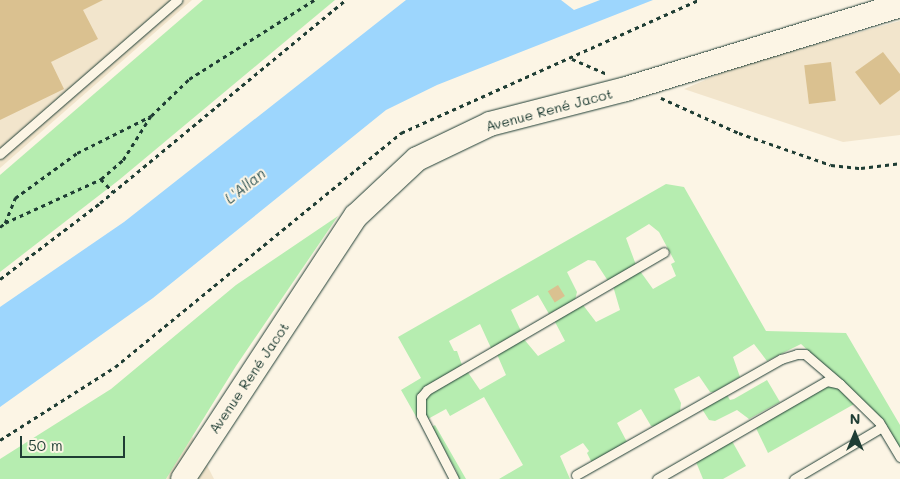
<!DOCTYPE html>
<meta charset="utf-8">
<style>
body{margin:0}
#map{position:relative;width:900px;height:479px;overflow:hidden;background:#fcf5e5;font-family:Mali,sans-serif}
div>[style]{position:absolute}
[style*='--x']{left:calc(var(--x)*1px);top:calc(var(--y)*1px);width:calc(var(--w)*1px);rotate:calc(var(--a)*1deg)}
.built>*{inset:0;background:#f2e5cc}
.green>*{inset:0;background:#b6edb0}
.water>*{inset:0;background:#9dd6fd}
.building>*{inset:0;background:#dac190;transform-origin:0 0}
.path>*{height:2.5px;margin-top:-1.25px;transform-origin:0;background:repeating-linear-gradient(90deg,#1f3d34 0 4px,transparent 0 8px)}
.roads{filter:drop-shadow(0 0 1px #1f3d34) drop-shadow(0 0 1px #1f3d34)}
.lane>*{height:9px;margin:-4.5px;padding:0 4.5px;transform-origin:4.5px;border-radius:4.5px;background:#fcf5e5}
.secondary>*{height:24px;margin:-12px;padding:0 12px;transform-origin:12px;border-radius:12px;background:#fcf5e5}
span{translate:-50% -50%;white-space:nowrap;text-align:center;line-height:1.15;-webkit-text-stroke:4px #fcf5e5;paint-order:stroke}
.street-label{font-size:14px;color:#1f3d34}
.water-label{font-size:15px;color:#385c5c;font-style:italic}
.north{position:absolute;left:830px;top:409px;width:50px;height:50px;-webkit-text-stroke:4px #fcf5e5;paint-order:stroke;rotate:0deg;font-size:14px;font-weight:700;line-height:20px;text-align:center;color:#1f3d34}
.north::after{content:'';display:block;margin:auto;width:18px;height:22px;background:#1f3d34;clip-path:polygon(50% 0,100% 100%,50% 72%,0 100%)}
.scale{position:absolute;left:20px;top:436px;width:105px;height:22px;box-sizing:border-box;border:2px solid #1f3d34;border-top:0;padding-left:6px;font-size:15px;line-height:18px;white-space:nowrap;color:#1f3d34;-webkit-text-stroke:4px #fcf5e5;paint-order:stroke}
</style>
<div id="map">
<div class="built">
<div style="clip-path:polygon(0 0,192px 0,0 168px)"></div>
<div style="clip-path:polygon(900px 21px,900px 135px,843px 142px,684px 89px,738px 66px)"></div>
<div style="clip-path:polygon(192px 436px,214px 479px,166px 479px)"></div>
</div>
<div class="green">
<div style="clip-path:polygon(203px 0,335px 0,119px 180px,0 272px,0 175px)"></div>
<div style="clip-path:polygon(666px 184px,684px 187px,766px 331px,846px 333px,900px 425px,900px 450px,884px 421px,801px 344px,767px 361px,754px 344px,733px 357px,740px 377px,714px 392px,710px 392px,699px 376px,674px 389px,681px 403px,680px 412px,655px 426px,651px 426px,641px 409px,617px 423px,627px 442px,592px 463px,587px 453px,589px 451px,583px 443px,560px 456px,570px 479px,499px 479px,523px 465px,484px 397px,450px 416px,446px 409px,426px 420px,425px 399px,430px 392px,467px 371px,480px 390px,506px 375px,496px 352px,523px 338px,538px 356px,565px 341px,554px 320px,578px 306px,583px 305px,596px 322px,620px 310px,613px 286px,640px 271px,653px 289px,676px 276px,671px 264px,675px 262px,659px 232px,649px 224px,626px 238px,636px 265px,608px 281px,595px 261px,588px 260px,567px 272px,577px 292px,575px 300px,549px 314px,538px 295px,511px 310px,521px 331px,491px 348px,480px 324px,449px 341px,454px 351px,457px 351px,462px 365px,424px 388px,417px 397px,418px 420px,401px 390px,421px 378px,398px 337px)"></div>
<div style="clip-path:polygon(338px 216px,236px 366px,166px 479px,0 479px,0 459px,111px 389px,236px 285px)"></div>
<div style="clip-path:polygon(767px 380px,780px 402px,749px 419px,737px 410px,715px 421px,709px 420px,702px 409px,726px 393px,730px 400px,734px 399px)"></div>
<div style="clip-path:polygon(828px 386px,842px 390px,856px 403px,768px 453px,755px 426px)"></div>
<div style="clip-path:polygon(435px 425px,466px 479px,458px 479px,457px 472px,432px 427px)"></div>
<div style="clip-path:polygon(732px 441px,746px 466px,723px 479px,703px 479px,696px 462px)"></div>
</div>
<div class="water">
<div style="clip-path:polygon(406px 0,561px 0,574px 10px,600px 0,653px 0,437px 85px,386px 110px,153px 298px,0 407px,0 307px,124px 222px)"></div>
</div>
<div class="building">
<div style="clip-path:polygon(0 0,103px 0,83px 10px,98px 39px,51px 62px,64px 89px,0 120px)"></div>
<div style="clip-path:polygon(883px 52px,900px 74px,900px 90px,880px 105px,855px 72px)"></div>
<div style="left:831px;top:62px;width:39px;height:27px;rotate:83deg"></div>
<div style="left:558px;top:285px;width:13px;height:12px;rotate:58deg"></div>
</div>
<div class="path">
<div style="--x:572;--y:59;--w:38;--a:23"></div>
<div style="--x:661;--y:98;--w:85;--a:24.2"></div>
<div style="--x:739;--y:133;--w:97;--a:19.2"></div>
<div style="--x:831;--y:165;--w:30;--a:6"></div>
<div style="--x:861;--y:168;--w:39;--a:-7"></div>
<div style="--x:101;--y:179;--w:18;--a:47"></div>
<div style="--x:5;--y:223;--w:106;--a:-24.6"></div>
<div style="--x:101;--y:179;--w:29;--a:-41"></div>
<div style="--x:123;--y:160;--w:51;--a:-57.9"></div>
<div style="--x:0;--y:227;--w:6;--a:-39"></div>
<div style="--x:5;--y:223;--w:27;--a:-68"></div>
<div style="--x:15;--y:198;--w:77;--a:-36"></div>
<div style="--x:77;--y:153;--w:83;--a:-26.6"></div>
<div style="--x:151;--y:116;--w:53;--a:-44.2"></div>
<div style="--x:189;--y:79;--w:148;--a:-32.3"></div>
<div style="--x:0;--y:279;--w:126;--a:-37.2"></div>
<div style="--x:100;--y:203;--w:318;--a:-39.6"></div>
<div style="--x:0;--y:440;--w:136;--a:-32.4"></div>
<div style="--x:115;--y:367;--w:370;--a:-39.3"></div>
<div style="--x:401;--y:133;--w:325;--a:-24.1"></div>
</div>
<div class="roads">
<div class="lane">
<div style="--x:0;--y:154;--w:235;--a:-41"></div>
<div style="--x:576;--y:475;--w:236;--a:-29.5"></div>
<div style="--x:781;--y:359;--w:17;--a:-17"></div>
<div style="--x:797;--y:354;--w:8;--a:0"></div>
<div style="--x:805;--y:354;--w:46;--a:40.6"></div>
<div style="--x:454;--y:479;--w:72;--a:-117.3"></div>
<div style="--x:421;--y:415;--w:18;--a:-90"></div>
<div style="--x:421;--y:397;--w:9;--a:-49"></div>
<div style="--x:427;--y:390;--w:274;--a:-30.2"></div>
<div style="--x:657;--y:479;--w:196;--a:-30"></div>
<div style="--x:827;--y:381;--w:13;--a:13"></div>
<div style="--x:840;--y:384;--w:54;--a:44.3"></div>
<div style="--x:879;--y:422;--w:41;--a:59"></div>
<div style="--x:794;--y:479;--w:102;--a:-30.6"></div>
</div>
<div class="secondary">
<div style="--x:183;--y:479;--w:315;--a:-56.7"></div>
<div style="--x:356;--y:216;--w:83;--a:-43.1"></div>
<div style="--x:417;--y:159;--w:81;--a:-25.6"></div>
<div style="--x:490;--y:124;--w:140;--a:-14.4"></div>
<div style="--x:626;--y:89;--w:287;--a:-17"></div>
</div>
</div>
<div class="street-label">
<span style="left:549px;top:110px;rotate:-15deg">Avenue René Jacot</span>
<span style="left:249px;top:378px;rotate:-56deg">Avenue René Jacot</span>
</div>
<div class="water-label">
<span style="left:245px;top:186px;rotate:-38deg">L'Allan</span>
</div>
<div class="north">N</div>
<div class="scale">50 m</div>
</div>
